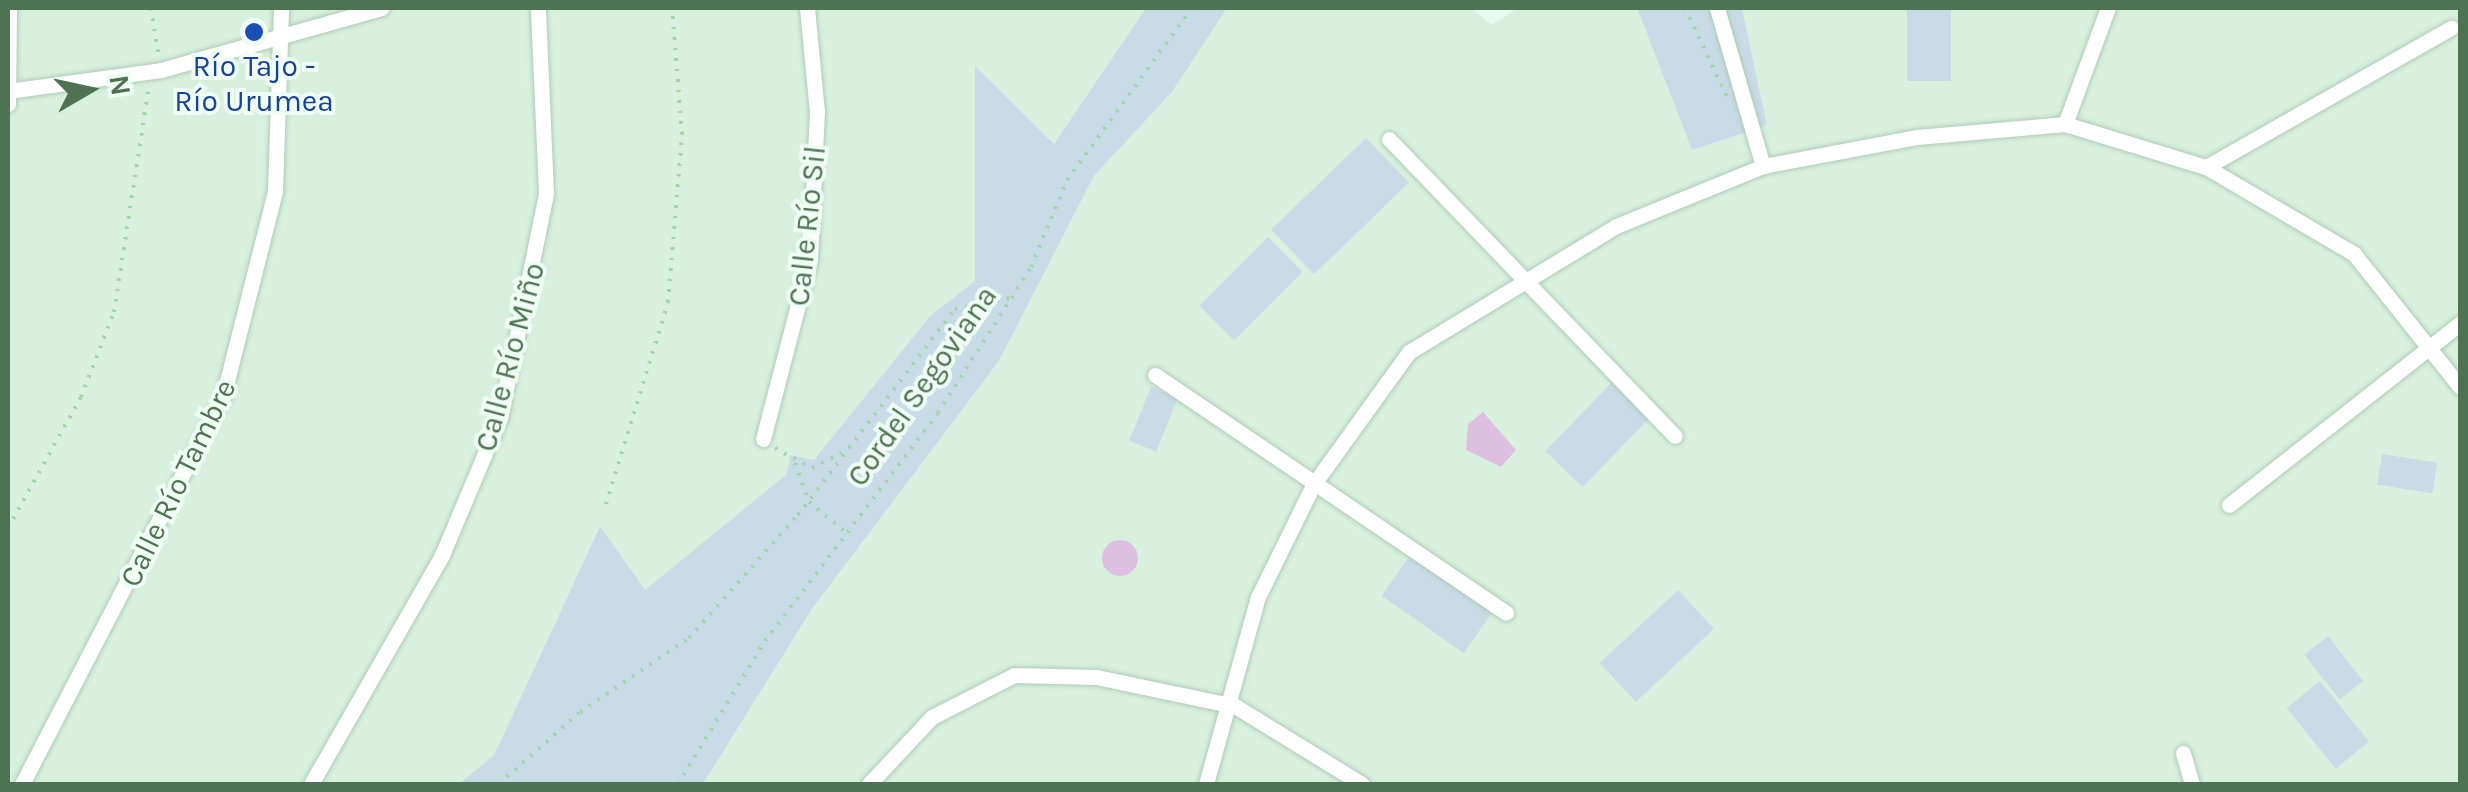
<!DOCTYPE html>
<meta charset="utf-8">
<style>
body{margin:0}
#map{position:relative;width:2468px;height:792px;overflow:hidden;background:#e8faef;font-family:Karla,sans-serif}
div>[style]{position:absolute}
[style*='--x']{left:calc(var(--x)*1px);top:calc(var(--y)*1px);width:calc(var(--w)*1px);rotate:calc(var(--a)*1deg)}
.residential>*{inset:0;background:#d8f1df}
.green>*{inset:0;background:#c8dce7;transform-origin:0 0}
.water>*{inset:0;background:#debfe2}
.round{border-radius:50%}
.path>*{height:4px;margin-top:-2px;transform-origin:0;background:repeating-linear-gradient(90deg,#a6d2ac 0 2.5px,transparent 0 10.5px)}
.roads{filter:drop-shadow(0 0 2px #afcbb5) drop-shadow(0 0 2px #afcbb5)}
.minor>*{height:15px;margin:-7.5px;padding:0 7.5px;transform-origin:7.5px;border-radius:7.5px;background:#fff}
.dots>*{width:28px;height:28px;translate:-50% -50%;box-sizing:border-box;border:5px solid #effdf4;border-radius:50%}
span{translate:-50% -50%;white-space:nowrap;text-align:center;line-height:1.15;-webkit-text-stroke:8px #effdf4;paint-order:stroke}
.transit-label{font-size:30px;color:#164399}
.street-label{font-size:30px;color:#4f7253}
.frame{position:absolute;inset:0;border:10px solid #4f7253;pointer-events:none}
.north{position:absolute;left:40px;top:40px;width:100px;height:100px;-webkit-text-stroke:8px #effdf4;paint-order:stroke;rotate:81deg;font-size:28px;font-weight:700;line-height:40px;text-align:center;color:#4f7253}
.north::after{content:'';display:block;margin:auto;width:35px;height:45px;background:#4f7253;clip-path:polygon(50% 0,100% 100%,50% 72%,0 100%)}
</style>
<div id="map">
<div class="residential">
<div style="clip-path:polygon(8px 8px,1146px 8px,1054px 144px,975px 67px,975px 281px,930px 316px,814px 461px,644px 591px,599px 527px,494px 755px,459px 784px,8px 784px)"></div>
<div style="clip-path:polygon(1227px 8px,1472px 8px,1491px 25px,1518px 8px,1637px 8px,1692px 149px,1767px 124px,1742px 8px,2460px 8px,2460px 784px,703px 784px,812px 609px,999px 361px,1094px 176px,1172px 92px)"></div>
</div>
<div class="green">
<div style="clip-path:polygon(1146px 8px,1227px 8px,1172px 92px,1094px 176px,999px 361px,812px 609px,703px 784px,459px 784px,494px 755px,600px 526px,645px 590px,787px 474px,790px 455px,814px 460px,930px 316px,975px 281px,975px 66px,1054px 144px)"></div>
<div style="clip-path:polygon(1637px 8px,1742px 8px,1767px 125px,1692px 150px)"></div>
<div style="left:1907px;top:8px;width:44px;height:73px"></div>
<div style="left:1366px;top:138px;width:62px;height:132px;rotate:46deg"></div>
<div style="left:1268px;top:237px;width:49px;height:97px;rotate:45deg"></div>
<div style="left:1614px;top:380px;width:52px;height:99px;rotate:44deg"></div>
<div style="left:1151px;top:387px;width:29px;height:58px;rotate:22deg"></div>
<div style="left:2382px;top:454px;width:56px;height:31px;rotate:9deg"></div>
<div style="left:1411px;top:554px;width:100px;height:51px;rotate:35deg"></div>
<div style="left:1678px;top:590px;width:53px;height:107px;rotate:47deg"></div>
<div style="left:2328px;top:636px;width:57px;height:30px;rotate:52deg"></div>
<div style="left:2320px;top:681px;width:78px;height:43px;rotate:51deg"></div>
</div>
<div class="water">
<div style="clip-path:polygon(1483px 412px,1516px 450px,1501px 467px,1466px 450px,1468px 424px)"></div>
<div class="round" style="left:1102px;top:540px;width:36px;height:36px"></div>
</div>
<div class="path">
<div style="--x:151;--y:8;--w:45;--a:81"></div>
<div style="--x:1685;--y:8;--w:98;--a:64.7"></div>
<div style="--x:775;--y:448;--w:42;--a:28.4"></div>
<div style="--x:812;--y:468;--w:33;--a:-27"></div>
<div style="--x:795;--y:463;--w:41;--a:70.3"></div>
<div style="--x:809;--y:502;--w:49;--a:39.2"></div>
<div style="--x:606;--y:504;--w:211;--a:-72.9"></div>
<div style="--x:668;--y:302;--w:169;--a:-85.2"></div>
<div style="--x:682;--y:134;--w:126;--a:-94.5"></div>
<div style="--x:8;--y:528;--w:150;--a:-60.9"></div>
<div style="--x:81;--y:397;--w:91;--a:-68.8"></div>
<div style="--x:114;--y:312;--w:229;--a:-81.2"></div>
<div style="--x:499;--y:784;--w:108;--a:-41.6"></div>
<div style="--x:580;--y:712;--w:132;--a:-34.2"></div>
<div style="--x:689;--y:638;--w:164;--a:-48.5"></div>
<div style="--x:798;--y:515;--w:259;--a:-52.7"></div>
<div style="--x:955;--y:309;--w:57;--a:-11.1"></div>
<div style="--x:678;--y:784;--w:167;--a:-58.7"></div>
<div style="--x:765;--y:641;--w:286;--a:-52.8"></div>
<div style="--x:938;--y:413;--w:173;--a:-57.5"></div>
<div style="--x:1031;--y:267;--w:94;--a:-67.5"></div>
<div style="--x:1067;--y:180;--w:213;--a:-54"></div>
</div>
<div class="roads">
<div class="minor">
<div style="--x:1717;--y:8;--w:165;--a:73.8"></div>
<div style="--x:8;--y:91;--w:154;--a:-7.8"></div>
<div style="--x:161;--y:70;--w:229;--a:-15.7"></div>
<div style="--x:8;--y:104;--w:96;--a:-89.4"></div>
<div style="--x:2065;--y:124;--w:124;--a:-69.7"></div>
<div style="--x:1389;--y:139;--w:412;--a:46.1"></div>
<div style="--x:2206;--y:167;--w:282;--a:-29.6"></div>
<div style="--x:1155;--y:375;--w:424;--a:34.1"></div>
<div style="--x:763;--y:439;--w:186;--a:-75.4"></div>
<div style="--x:810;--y:259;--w:147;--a:-87.3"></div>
<div style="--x:817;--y:112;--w:104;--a:-95.5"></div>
<div style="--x:2229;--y:505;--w:294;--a:-38.2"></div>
<div style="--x:2183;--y:753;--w:32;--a:74"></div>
<div style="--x:22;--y:784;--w:436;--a:-62.6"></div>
<div style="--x:223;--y:397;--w:212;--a:-75.8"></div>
<div style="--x:275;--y:191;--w:183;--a:-88.1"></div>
<div style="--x:311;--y:784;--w:264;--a:-60.2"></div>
<div style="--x:442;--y:555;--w:149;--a:-67.1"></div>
<div style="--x:500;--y:418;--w:230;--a:-78.4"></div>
<div style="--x:546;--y:193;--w:185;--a:-92.5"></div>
<div style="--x:869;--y:784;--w:92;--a:-46.8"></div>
<div style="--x:932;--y:717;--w:92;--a:-27.1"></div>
<div style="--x:1014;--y:675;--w:82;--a:1.4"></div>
<div style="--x:1096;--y:677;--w:142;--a:11.8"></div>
<div style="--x:1235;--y:706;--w:149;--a:31.6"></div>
<div style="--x:1206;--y:784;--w:194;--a:-74.5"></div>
<div style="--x:1258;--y:597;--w:125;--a:-63.8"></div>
<div style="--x:1313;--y:485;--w:164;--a:-54.2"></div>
<div style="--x:1409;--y:352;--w:242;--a:-31.3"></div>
<div style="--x:1616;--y:226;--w:159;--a:-22.2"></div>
<div style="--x:1763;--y:166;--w:157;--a:-10.7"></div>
<div style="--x:1917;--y:137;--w:149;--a:-5"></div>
<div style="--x:2065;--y:124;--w:147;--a:17"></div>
<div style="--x:2206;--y:167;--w:172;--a:30.4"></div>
<div style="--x:2354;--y:254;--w:170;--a:51.4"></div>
</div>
</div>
<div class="dots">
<div style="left:254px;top:32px;background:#1a4fb4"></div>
</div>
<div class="transit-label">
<span style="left:254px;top:83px">Río Tajo -<br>Río Urumea</span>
</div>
<div class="street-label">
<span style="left:807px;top:226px;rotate:-84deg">Calle Río Sil</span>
<span style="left:510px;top:357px;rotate:-75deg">Calle Río Miño</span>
<span style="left:922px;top:386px;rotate:-55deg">Cordel Segoviana</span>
<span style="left:178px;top:483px;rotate:-64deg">Calle Río Tambre</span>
</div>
<div class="frame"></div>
<div class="north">N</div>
</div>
